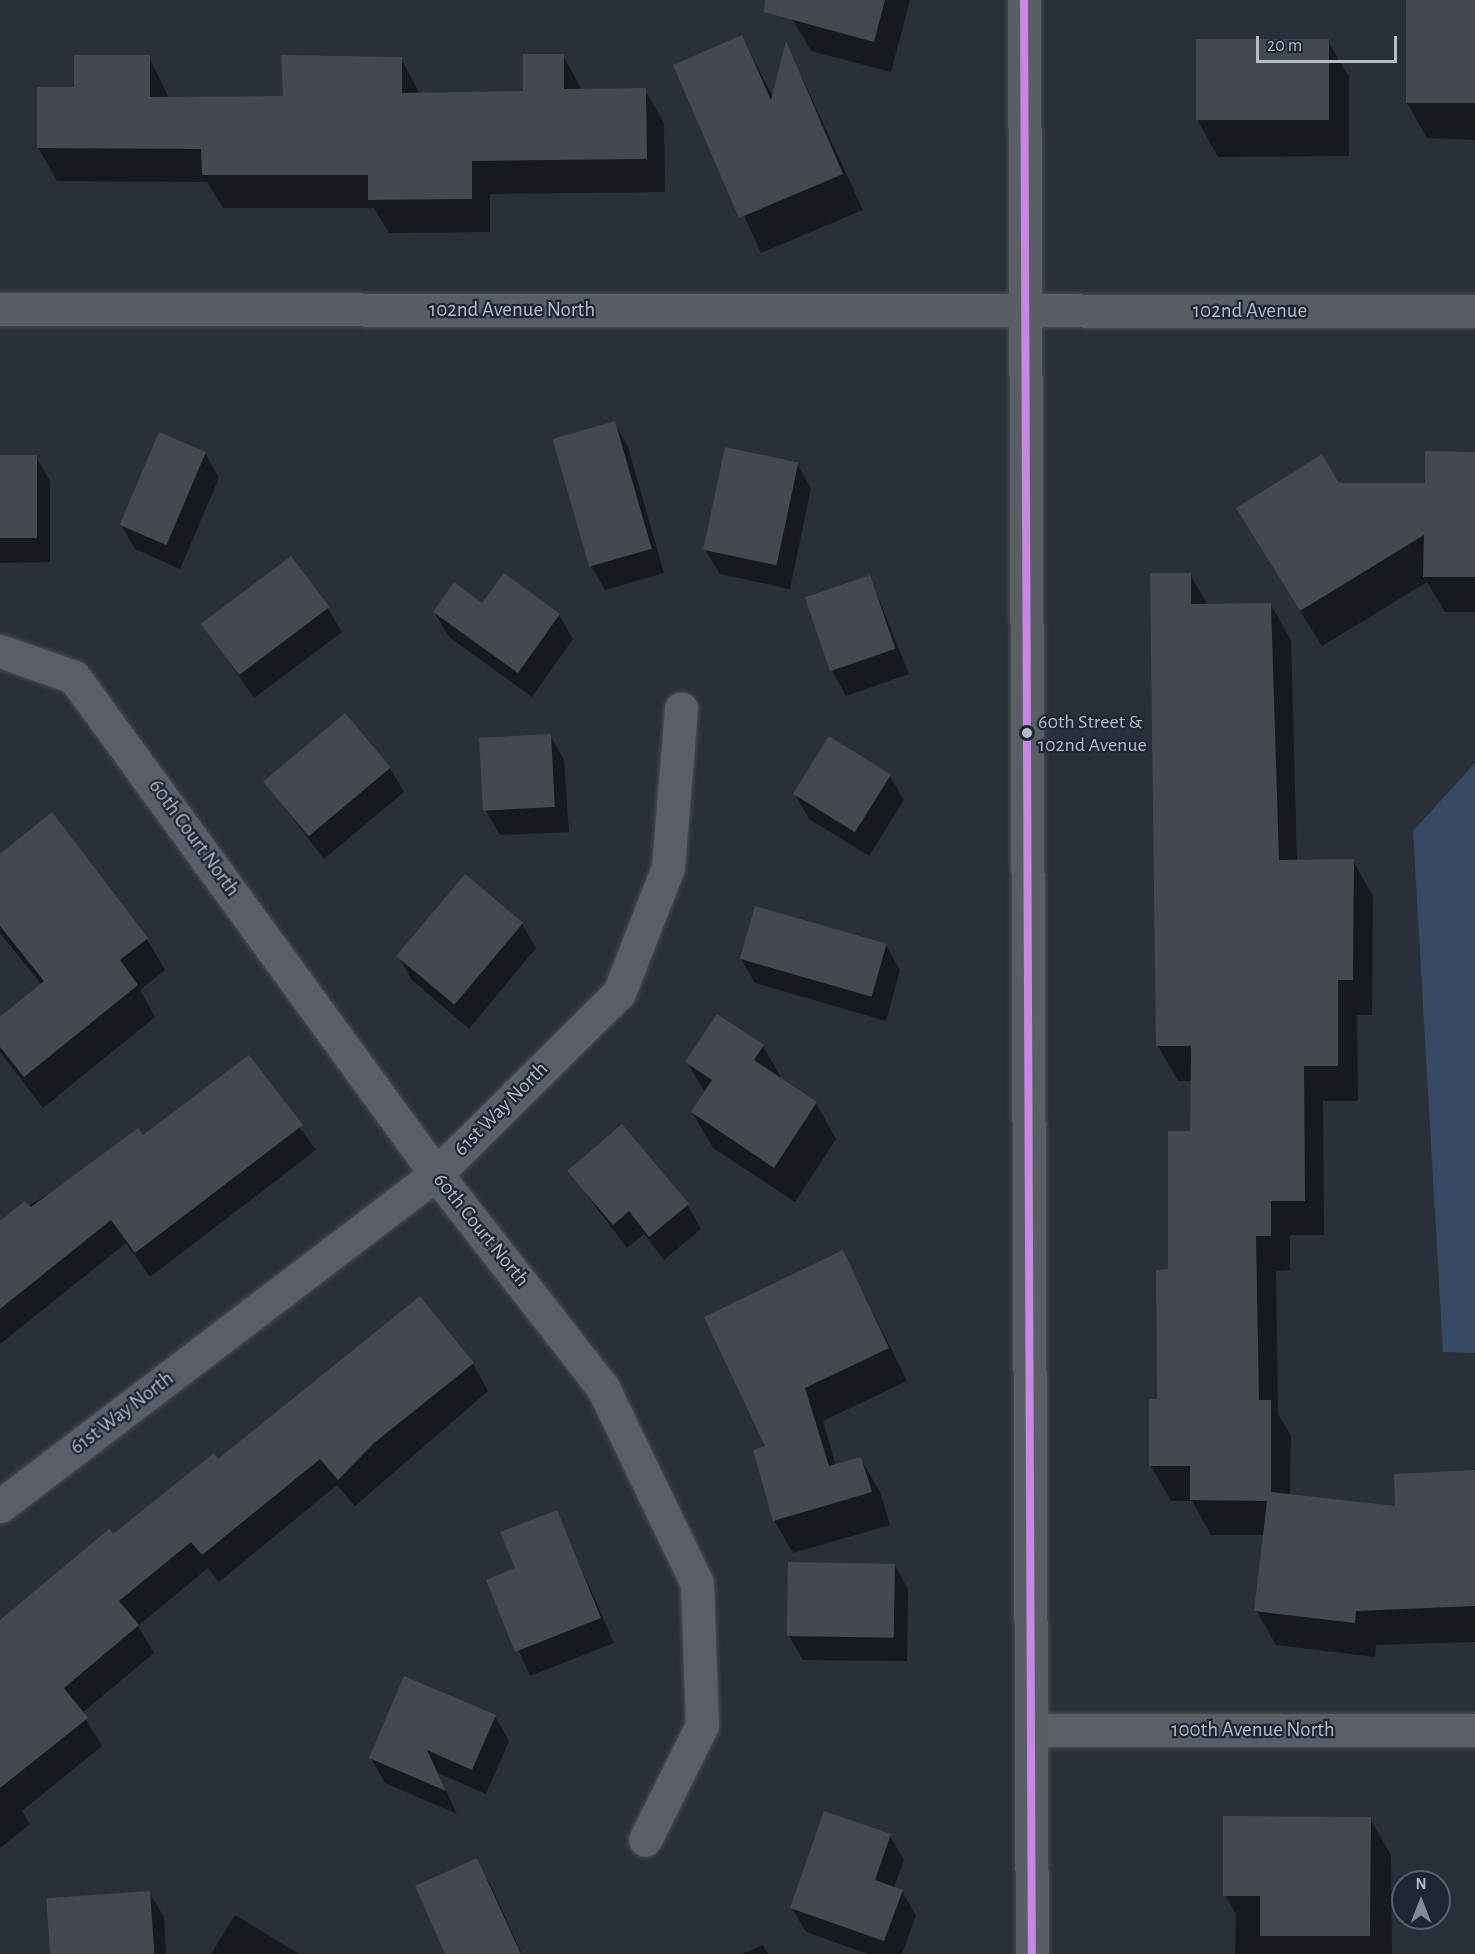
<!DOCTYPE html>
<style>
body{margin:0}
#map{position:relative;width:1475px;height:1954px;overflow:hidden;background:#2a3038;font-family:"Alegreya Sans",sans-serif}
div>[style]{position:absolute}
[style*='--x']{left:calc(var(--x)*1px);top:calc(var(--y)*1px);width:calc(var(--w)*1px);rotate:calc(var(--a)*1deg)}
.water>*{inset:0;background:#384963}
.shadow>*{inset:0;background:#0007}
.building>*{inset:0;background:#444950;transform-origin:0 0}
.roads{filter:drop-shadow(0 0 2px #484c53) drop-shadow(0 0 2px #484c53)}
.street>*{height:33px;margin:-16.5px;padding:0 16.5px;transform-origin:16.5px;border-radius:16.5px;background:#5a5e66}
.secondary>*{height:33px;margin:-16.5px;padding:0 16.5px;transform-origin:16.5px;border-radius:16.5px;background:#595d64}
.bus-1>*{height:8px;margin:-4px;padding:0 4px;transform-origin:4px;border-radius:4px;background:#c787e3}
.dots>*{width:16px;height:16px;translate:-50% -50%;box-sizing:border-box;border:3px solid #1d2633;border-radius:50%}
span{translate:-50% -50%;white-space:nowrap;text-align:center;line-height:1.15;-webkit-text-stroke:4.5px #1d2633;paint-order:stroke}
.bus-label{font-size:20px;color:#b4bcc9}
.left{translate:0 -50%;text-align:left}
.street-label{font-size:21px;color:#b4bcc9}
.north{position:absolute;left:1391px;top:1870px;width:60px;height:60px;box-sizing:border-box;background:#1d2633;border:2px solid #59626f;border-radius:50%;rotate:0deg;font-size:16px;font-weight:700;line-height:24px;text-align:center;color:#b4bcc9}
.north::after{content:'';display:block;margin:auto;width:21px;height:27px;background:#848b96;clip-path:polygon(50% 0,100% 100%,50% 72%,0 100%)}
.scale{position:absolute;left:1256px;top:36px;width:141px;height:27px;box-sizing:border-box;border:3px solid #b4bcc9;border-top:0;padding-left:8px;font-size:18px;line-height:21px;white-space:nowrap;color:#b4bcc9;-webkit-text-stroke:4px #1d2633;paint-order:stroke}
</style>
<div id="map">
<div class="water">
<div style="clip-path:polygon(1475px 763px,1475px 1353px,1443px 1352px,1413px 831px)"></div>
</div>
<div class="shadow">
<div style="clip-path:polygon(798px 0,910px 0,891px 72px,811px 51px,793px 20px)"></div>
<div style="clip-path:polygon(1407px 0,1475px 0,1475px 140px,1427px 138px,1407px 103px)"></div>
<div style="clip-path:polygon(742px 37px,773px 97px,787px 45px,863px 210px,761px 253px,675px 65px)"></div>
<div style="clip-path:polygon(1328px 41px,1349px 77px,1349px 156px,1218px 157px,1198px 121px)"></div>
<div style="clip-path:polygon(563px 55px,582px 90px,645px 90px,664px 123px,665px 192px,490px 194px,490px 232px,389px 233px,374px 208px,223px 208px,207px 182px,57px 181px,38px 147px,76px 88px,149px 57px,169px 98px,284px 97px,401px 59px,420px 94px,525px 93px)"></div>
<div style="clip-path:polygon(614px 422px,628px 447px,664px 573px,605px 590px,591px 566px)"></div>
<div style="clip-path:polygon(205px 453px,219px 478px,180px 569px,135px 549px,121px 525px)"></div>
<div style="clip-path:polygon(1475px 453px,1475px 612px,1445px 612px,1427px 582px,1322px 646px,1258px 544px,1338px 484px,1426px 484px)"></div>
<div style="clip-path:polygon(0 457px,36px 457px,50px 481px,50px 562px,0 563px)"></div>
<div style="clip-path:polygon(797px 464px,811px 488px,790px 589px,720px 574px,705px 550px)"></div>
<div style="clip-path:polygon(1190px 574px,1208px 606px,1271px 605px,1291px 640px,1297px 861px,1353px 861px,1373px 896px,1372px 1015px,1357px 1015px,1358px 1101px,1323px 1101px,1324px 1235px,1290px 1235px,1290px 1270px,1276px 1271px,1278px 1414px,1291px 1436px,1290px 1496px,1397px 1508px,1475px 1471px,1475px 1642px,1376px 1645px,1375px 1657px,1276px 1645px,1256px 1610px,1264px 1535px,1211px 1535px,1192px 1501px,1171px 1501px,1151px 1466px,1151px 1401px,1159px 1401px,1169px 1271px,1192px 1133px,1192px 1081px,1178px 1081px,1158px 1046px)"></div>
<div style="clip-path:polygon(870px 577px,909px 674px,846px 696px,832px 671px)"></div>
<div style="clip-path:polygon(482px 605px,559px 615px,573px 639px,532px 697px,449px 637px,434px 612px)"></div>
<div style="clip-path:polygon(327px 607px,342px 632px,254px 698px,203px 624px)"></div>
<div style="clip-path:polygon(550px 735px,564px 760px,569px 832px,500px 835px,486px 811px,481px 740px)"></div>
<div style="clip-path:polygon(390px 768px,404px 792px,324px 859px,265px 782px)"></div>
<div style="clip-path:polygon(890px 776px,904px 800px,869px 856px,809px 819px,795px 794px)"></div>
<div style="clip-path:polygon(0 856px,147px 939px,165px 970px,140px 990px,155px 1017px,43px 1108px,0 1052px,0 1019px,42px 985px,0 933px)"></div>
<div style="clip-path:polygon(522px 924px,536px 948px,469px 1029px,412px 980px,398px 956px)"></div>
<div style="clip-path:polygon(886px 945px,900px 970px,886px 1021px,755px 983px,741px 959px)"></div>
<div style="clip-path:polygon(763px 1046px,783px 1081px,816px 1103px,836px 1139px,795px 1202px,713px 1148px,692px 1112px,705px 1093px,687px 1062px)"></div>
<div style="clip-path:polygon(248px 1057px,316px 1150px,150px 1277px,126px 1243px,0 1344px,0 1223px,143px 1137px)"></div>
<div style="clip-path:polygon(569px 1171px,687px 1204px,701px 1229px,664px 1260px,644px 1234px,627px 1248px)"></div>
<div style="clip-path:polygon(843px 1252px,907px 1381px,823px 1421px,836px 1466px,861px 1459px,880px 1492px,890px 1525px,793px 1553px,774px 1520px,767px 1447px)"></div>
<div style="clip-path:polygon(473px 1364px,488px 1391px,355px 1506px,337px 1485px,219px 1582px,208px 1568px,138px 1626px,154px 1653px,82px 1713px,102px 1746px,22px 1811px,30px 1824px,0 1848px,0 1622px,218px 1461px)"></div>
<div style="clip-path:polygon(556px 1511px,614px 1643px,530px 1676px,488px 1581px,517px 1569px)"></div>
<div style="clip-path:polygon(894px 1564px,908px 1589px,907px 1661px,803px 1660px,789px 1636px)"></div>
<div style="clip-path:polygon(495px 1716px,509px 1741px,486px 1794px,438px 1773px,457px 1814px,385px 1783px,371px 1758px)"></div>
<div style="clip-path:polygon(1370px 1819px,1391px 1855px,1392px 1954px,1235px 1954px,1236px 1914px,1225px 1895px)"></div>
<div style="clip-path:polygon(890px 1836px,904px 1860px,894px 1888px,902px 1891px,916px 1916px,902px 1954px,868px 1954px,806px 1932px,792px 1908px)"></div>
<div style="clip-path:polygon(476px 1860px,490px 1884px,522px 1954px,447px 1954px)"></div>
<div style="clip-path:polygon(149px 1892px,164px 1917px,166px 1954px,51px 1954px)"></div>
<div style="clip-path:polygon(235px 1915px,299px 1954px,211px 1954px)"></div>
<div style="clip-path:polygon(763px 1945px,768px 1954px,742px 1954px)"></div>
</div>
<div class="building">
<div style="clip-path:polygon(765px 0,885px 0,874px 42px,764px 12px)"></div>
<div style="left:1406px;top:0;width:69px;height:103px"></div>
<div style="clip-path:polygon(742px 35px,771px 100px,786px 41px,843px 174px,739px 218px,673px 65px)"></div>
<div style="left:1329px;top:39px;width:81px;height:133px;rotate:90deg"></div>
<div style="clip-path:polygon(523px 54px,564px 54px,564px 89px,646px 88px,647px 159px,472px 161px,472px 199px,368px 200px,368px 175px,202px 175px,201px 149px,37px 148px,37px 87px,74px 87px,74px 55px,150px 55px,150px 97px,283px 96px,281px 55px,402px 57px,402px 93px,523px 91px)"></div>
<div style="left:615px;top:421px;width:133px;height:65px;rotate:74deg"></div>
<div style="left:159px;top:432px;width:51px;height:101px;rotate:23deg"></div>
<div style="left:725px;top:447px;width:75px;height:105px;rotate:12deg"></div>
<div style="clip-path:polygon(1425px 451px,1475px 452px,1475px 577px,1423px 577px,1424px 535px,1300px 611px,1236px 508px,1322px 454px,1339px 483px,1425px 483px)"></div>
<div style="left:37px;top:455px;width:83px;height:37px;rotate:90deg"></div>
<div style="left:291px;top:556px;width:64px;height:113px;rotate:53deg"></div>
<div style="clip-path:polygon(504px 573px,560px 614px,518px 673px,433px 612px,454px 582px,482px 603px)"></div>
<div style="clip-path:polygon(1150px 573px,1191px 573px,1191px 604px,1271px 603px,1279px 860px,1354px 859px,1353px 980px,1338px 980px,1338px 1066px,1304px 1066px,1305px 1201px,1271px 1201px,1271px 1236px,1256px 1236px,1259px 1400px,1271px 1400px,1271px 1492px,1395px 1506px,1394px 1474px,1475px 1470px,1475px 1606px,1356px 1611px,1355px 1623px,1254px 1611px,1267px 1501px,1190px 1500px,1190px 1466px,1149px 1466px,1149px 1399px,1157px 1399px,1156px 1270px,1168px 1269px,1168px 1131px,1190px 1131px,1191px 1046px,1156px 1046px)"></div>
<div style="left:870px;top:575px;width:78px;height:69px;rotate:71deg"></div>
<div style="left:345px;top:713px;width:71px;height:107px;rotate:50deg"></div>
<div style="left:551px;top:734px;width:73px;height:72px;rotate:87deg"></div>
<div style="left:829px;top:736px;width:73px;height:68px;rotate:32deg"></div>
<div style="clip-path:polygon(52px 812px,148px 938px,120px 960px,138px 985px,24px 1077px,0 1047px,0 1017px,44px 981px,0 926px,0 854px)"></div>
<div style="left:465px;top:874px;width:76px;height:107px;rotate:40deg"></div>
<div style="left:755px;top:906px;width:137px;height:55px;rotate:16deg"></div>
<div style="clip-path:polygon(717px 1014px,764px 1045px,754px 1060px,817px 1102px,774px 1168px,691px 1112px,712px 1080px,685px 1062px)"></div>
<div style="clip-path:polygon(249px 1055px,303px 1125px,135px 1253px,111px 1220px,0 1309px,0 1221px,25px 1201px,31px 1207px,138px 1128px,143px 1135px)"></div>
<div style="clip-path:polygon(622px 1124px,689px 1204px,649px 1237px,629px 1211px,613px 1225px,567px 1171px)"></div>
<div style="clip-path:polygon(843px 1250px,889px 1348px,805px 1388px,829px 1466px,861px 1457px,872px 1492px,773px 1521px,753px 1450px,765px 1446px,704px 1317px)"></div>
<div style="clip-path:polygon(420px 1296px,474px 1363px,374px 1443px,338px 1480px,320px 1459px,202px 1555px,191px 1542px,119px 1601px,139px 1625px,64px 1688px,88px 1718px,0 1788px,0 1620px,109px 1529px,113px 1534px,214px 1453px,218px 1459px)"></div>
<div style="clip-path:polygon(557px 1510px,601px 1618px,515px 1652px,486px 1580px,515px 1568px,500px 1532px)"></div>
<div style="left:788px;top:1562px;width:107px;height:74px;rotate:1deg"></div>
<div style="clip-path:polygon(404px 1676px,496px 1715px,472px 1770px,427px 1750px,446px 1791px,369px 1758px)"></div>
<div style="clip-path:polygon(824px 1811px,891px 1834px,875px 1880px,903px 1890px,884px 1941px,790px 1908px)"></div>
<div style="clip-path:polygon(1223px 1816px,1371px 1817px,1370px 1936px,1260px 1936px,1260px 1896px,1223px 1896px)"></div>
<div style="clip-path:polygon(477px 1858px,521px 1954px,445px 1954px,415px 1886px)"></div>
<div style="left:150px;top:1891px;width:63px;height:104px;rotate:86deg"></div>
</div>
<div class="roads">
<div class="street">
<div style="--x:0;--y:651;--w:78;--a:19.4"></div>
<div style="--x:74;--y:677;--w:615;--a:53.93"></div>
<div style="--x:436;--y:1174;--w:271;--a:52"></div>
<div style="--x:603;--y:1388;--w:216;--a:64.3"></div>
<div style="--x:697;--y:1583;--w:142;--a:88"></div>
<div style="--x:702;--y:1725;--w:128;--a:116.4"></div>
<div style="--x:0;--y:1506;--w:548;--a:-37.29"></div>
<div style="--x:436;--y:1174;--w:257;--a:-44.7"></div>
<div style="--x:619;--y:993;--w:135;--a:-68.7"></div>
<div style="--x:668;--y:867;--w:159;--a:-85.3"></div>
<div style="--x:1031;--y:1730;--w:444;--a:0"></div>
</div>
<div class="secondary">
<div style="--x:1024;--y:0;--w:1954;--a:89.77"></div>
<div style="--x:0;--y:309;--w:1475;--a:0.08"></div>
</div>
</div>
<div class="bus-1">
<div style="--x:1024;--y:0;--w:1954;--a:89.77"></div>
</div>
<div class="dots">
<div style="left:1027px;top:733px;background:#b4bcc9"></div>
</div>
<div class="bus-label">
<span class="left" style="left:1038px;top:734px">60th Street &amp;<br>102nd Avenue</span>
</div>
<div class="street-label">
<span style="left:512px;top:310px">102nd Avenue North</span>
<span style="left:1250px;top:311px">102nd Avenue</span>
<span style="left:194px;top:838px;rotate:54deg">60th Court North</span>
<span style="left:501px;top:1109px;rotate:-45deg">61st Way North</span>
<span style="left:481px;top:1230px;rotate:51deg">60th Court North</span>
<span style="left:122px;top:1413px;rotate:-37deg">61st Way North</span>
<span style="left:1253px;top:1730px">100th Avenue North</span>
</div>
<div class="north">N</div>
<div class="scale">20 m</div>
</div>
